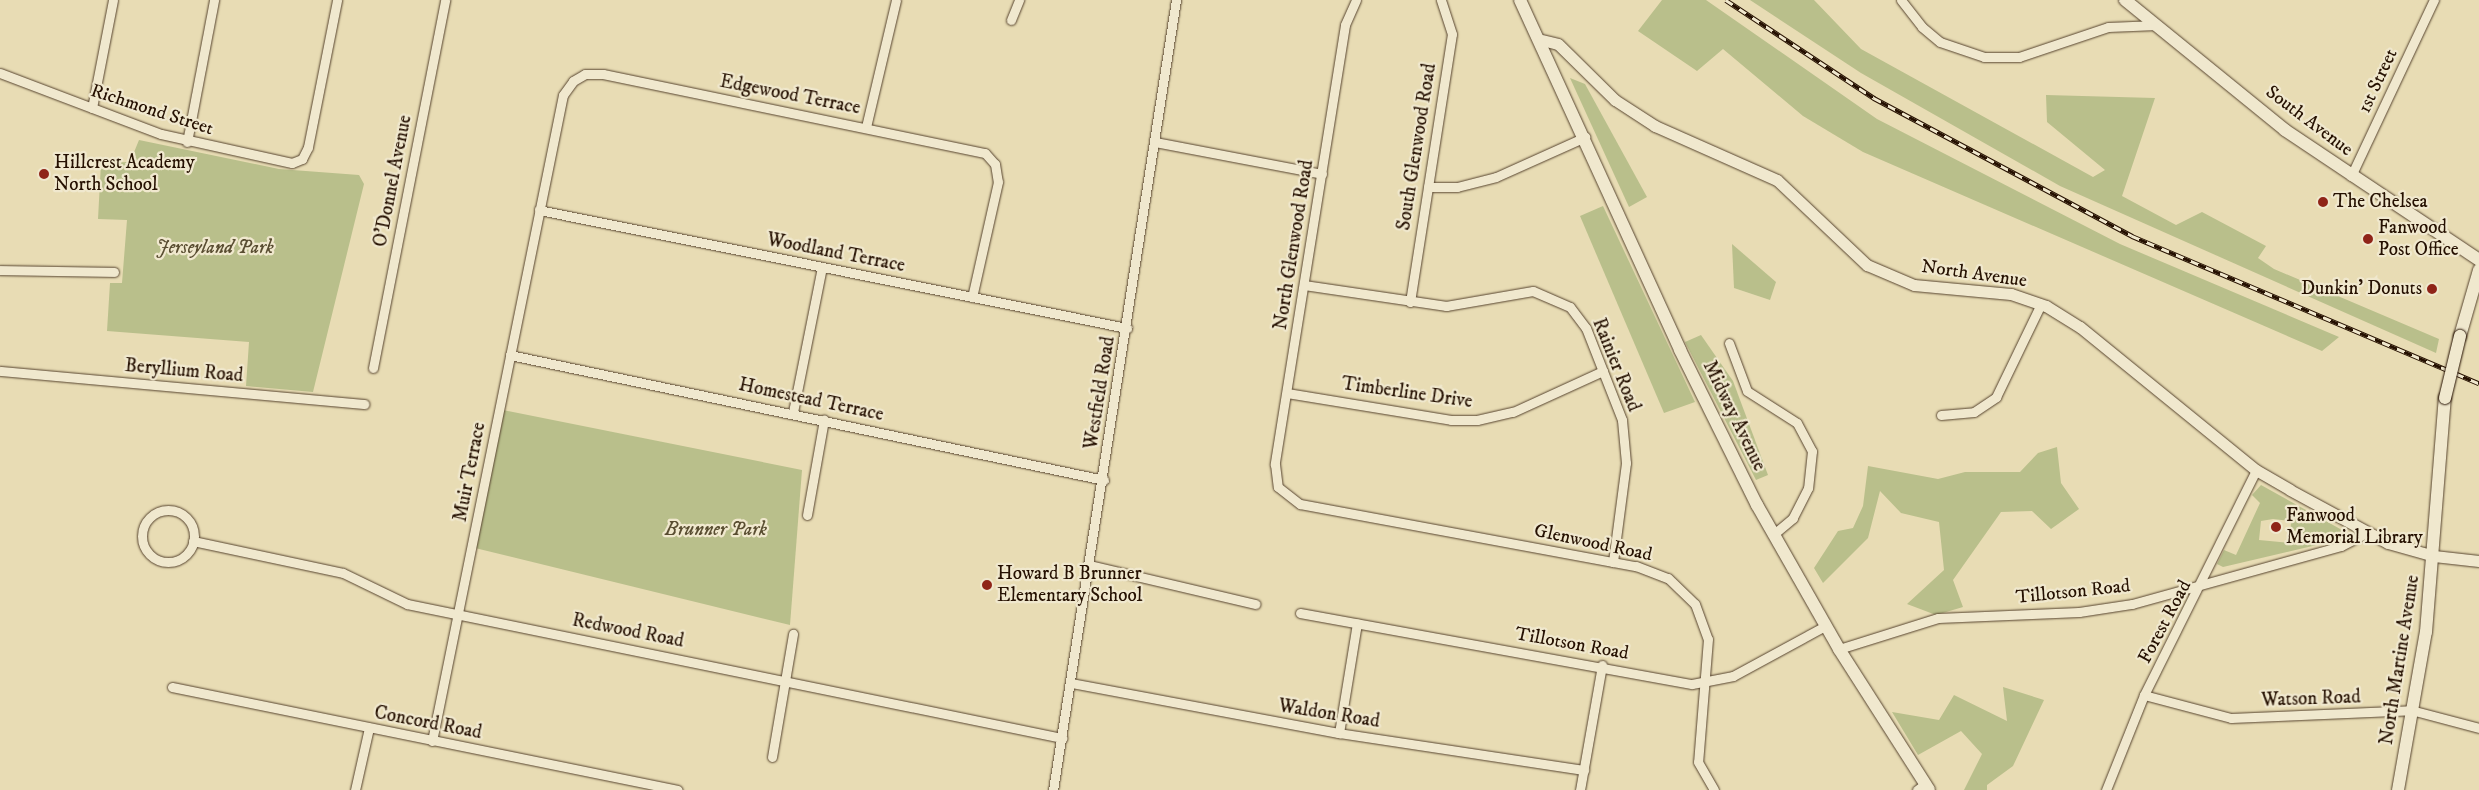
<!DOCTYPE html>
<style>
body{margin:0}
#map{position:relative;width:2479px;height:790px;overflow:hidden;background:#e8dcb4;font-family:"IM FELL DW Pica",serif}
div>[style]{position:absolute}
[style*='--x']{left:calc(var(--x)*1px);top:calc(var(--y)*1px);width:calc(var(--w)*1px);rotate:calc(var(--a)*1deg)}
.green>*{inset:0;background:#b9bf8b}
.roads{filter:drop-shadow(0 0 1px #56432e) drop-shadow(0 0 1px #56432e)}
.minor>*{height:9px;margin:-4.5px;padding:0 4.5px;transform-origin:4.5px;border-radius:4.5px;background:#f0e8ce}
.minor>.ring{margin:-4.5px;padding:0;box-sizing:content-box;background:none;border:9px solid #f0e8ce;border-radius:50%}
.tertiary>*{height:11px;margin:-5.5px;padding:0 5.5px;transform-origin:5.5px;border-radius:5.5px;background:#f0e8ce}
.secondary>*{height:12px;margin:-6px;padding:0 6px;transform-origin:6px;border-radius:6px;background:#f0e8ce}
.rail>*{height:4.5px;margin-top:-2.25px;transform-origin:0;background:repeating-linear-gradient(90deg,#f0e8ce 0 8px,#251001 0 16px);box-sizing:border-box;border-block:1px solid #251001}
.bridges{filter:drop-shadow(0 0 1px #251001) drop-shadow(0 0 1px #251001)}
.secondary-bridge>*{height:12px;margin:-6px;padding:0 6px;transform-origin:6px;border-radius:6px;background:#f0e8ce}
.dots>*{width:14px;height:14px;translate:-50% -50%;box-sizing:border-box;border:2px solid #f0e8ce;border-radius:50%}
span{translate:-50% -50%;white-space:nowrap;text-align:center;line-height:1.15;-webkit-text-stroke:4.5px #f0e8ce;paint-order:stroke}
.street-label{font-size:19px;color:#251001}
.poi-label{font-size:19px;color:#251001}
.left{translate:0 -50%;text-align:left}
.right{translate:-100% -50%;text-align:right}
.park-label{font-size:19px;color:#594d31;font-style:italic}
</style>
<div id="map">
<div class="green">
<div style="clip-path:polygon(1662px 0,1706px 0,1877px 119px,2120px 244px,2339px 337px,2322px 351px,1863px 152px,1803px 116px,1723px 49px,1697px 71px,1638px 31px)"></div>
<div style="clip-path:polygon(1750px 0,1814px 0,1861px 49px,2093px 177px,2105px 170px,2047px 122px,2046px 95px,2155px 98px,2122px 196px,2176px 225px,2202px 212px,2266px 246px,2258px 258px,2274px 269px,2439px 339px,2436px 353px,2060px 186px,1861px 73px)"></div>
<div style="clip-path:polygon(1570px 78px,1585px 84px,1647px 197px,1629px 207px)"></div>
<div style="clip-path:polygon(139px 140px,279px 169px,359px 175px,364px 184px,313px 392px,246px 386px,249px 342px,107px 331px,110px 283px,122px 283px,127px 220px,98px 219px,101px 163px,130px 162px)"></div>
<div style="clip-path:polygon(1603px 206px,1695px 402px,1664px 413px,1580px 216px)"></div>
<div style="clip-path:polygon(1732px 244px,1776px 282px,1770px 300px,1734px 288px)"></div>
<div style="clip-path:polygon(1701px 335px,1733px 381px,1768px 475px,1756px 480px,1685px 342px)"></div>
<div style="clip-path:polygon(503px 410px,802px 470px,790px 625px,475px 548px)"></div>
<div style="clip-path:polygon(2057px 447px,2061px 483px,2079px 509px,2051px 529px,2032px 511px,2001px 512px,1953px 580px,1963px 607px,1936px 615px,1907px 604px,1944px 570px,1939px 522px,1901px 513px,1880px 491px,1868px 538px,1823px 583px,1814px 568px,1838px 531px,1853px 528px,1863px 506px,1868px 466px,1938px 479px,1965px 472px,2020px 472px,2038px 453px)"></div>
<div style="clip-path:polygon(evenodd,2261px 485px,2342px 530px,2338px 540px,2223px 567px,2217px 564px,2224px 550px,2236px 555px,2260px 503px,2252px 495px,2261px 485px,2273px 519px,2291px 521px,2290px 543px,2259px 540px,2261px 521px,2273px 519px)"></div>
<div style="clip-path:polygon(2003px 687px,2044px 700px,2013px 766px,1987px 785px,1987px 790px,1964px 790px,1982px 754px,1961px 731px,1918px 755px,1892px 712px,1939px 720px,1954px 695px,2007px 721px)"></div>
</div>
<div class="roads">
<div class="minor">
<div style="--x:1356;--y:0;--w:27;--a:114"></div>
<div style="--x:1345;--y:25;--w:445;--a:99.1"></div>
<div style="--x:1275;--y:464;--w:23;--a:83"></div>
<div style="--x:1278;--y:487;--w:28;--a:38"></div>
<div style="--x:1300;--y:504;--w:342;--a:10.5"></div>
<div style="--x:1636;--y:566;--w:34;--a:21"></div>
<div style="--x:1668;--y:578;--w:37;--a:44"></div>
<div style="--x:1695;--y:604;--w:37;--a:70"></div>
<div style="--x:1708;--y:639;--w:123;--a:94.6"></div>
<div style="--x:1698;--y:762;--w:32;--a:60"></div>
<div style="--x:1901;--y:0;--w:34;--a:52"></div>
<div style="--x:1922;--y:27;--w:23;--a:40"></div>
<div style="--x:1940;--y:42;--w:46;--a:18.8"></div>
<div style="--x:1984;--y:57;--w:35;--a:0"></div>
<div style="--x:2019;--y:57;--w:94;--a:-18.6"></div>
<div style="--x:2108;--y:27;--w:49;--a:-2.3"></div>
<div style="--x:1011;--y:20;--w:22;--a:-68"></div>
<div style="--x:0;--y:73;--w:172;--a:20.8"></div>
<div style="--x:161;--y:134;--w:134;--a:12.5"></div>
<div style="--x:292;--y:163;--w:11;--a:-22"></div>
<div style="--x:302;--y:159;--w:13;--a:-63"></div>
<div style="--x:308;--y:147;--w:150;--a:-78.8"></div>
<div style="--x:92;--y:108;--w:110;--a:-79"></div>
<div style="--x:866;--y:127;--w:130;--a:-76.7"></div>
<div style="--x:187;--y:142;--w:145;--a:-79.2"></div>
<div style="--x:1155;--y:142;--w:170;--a:10.8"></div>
<div style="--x:2351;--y:176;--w:195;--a:-64.8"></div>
<div style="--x:1428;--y:187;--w:29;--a:0"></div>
<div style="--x:1457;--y:187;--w:40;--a:-14.4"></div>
<div style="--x:1496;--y:177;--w:98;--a:-24.2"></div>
<div style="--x:539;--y:210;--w:600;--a:11.35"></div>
<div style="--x:0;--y:270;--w:114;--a:1"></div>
<div style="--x:1304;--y:285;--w:144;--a:8.4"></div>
<div style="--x:1446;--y:306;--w:88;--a:-9.8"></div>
<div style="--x:1533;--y:291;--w:40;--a:23.4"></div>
<div style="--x:1570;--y:307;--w:26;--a:53"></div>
<div style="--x:1586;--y:328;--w:99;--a:68.6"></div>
<div style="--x:1622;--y:420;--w:43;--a:84.7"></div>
<div style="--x:1626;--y:463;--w:100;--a:97.5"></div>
<div style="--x:1410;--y:302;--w:271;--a:-81.1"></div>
<div style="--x:1452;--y:34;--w:36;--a:-108"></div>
<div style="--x:1729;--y:343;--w:51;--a:69.4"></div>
<div style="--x:1747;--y:391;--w:59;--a:32.6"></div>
<div style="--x:1797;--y:423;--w:32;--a:62"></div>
<div style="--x:1812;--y:451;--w:37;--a:96"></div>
<div style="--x:1808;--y:488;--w:34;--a:117"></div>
<div style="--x:1793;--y:518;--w:25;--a:140"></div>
<div style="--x:510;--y:355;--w:607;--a:11.88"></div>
<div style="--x:373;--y:368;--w:375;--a:-78.9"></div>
<div style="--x:0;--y:371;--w:366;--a:5.2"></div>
<div style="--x:1287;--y:393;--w:166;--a:9.3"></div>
<div style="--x:1451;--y:420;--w:26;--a:0"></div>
<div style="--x:1477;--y:420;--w:37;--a:-13"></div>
<div style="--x:1513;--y:412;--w:99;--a:-24.5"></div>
<div style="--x:793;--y:412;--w:148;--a:-78.7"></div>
<div style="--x:1941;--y:415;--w:33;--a:-5"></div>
<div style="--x:1974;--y:412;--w:27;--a:-34"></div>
<div style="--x:1996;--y:397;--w:103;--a:-64.2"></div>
<div class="ring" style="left:142px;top:510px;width:43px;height:43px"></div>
<div style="--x:807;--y:515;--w:97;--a:-79.9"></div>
<div style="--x:193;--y:541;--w:153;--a:12"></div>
<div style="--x:343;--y:573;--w:71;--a:25.8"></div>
<div style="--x:407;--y:604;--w:669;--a:11.56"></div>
<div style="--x:1089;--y:565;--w:171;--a:13.2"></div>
<div style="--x:1300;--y:613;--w:398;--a:10.3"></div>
<div style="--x:1692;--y:684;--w:42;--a:-11"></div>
<div style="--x:1733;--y:676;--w:105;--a:-28.5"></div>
<div style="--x:1839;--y:649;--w:104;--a:-17.4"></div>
<div style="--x:1938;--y:618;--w:141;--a:-2.4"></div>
<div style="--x:2079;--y:612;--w:54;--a:-8.6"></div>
<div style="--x:2132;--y:604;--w:217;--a:-15.5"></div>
<div style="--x:2341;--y:546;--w:28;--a:-27"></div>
<div style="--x:1071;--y:683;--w:273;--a:10.6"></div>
<div style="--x:1339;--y:733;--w:248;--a:8.6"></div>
<div style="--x:172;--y:687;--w:516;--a:11.51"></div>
<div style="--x:2144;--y:695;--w:90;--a:14.8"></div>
<div style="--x:2231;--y:718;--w:180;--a:-2.5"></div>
<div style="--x:2411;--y:710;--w:70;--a:14.8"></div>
<div style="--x:1339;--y:733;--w:111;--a:-80.7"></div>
<div style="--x:432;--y:741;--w:659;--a:-78.54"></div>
<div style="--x:563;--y:95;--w:17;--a:-54"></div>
<div style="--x:573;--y:81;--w:14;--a:-30"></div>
<div style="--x:585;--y:74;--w:18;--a:0"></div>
<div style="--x:603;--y:74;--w:390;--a:11.7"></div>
<div style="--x:985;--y:153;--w:15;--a:48"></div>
<div style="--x:995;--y:164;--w:18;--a:81"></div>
<div style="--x:998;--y:182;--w:118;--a:102.7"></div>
<div style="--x:772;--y:757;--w:125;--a:-80.3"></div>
<div style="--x:355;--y:790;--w:64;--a:-77.3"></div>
<div style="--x:1053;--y:790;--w:800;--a:-81.15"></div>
<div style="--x:1580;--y:790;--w:127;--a:-80"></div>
<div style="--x:1917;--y:790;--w:10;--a:-37"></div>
<div style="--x:2106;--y:790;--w:102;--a:-68.2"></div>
<div style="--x:2144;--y:695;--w:251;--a:-63.5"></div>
</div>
<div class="tertiary">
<div style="--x:1542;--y:40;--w:16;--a:14"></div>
<div style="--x:1558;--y:44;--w:80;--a:44.5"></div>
<div style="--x:1615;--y:100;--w:48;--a:33"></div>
<div style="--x:1655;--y:126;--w:133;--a:23.9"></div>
<div style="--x:1777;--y:180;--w:124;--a:43.4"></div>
<div style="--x:1867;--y:265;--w:51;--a:23.1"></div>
<div style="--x:1914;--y:285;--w:97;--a:5.3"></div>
<div style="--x:2011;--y:294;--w:37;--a:19"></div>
<div style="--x:2046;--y:306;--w:40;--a:32"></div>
<div style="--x:2080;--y:327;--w:227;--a:39.1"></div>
<div style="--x:2256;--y:470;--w:39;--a:30"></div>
<div style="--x:2290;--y:490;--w:111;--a:28.4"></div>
<div style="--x:2388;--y:543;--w:48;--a:15.8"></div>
<div style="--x:2434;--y:556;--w:45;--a:6.3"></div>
</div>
<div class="secondary">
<div style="--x:1520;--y:0;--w:385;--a:65.4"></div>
<div style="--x:1680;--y:350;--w:173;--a:63.6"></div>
<div style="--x:1757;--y:505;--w:166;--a:60.3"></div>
<div style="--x:1839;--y:649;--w:167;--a:57.4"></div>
<div style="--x:2125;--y:0;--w:206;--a:39.1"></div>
<div style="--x:2285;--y:130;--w:234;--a:33.8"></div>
<div style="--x:2460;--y:336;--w:69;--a:-73.9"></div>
<div style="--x:2398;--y:790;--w:160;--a:-80"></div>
<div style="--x:2426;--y:632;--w:235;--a:-85.4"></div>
</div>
</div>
<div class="rail">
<div style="--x:1726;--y:0;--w:178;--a:33.5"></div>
<div style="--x:1874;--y:98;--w:293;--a:28.1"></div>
<div style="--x:2132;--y:236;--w:377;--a:23"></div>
</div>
<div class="bridges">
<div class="secondary-bridge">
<div style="--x:2445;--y:398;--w:64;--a:-76.4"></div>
</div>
</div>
<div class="dots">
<div style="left:44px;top:174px;background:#8f2418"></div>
<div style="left:2323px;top:202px;background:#8f2418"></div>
<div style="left:2368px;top:239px;background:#8f2418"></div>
<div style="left:2432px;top:289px;background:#8f2418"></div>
<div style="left:2276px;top:527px;background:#8f2418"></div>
<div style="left:987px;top:585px;background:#8f2418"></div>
</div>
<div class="street-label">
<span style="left:2378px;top:81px;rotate:-65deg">1st Street</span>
<span style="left:790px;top:95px;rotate:11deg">Edgewood Terrace</span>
<span style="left:152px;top:110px;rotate:18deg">Richmond Street</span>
<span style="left:2309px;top:121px;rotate:37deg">South Avenue</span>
<span style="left:1417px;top:147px;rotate:-81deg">South Glenwood Road</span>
<span style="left:393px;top:181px;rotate:-79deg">O'Donnel Avenue</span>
<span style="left:1294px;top:245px;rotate:-81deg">North Glenwood Road</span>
<span style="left:836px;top:253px;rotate:11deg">Woodland Terrace</span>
<span style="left:1974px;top:274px;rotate:8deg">North Avenue</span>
<span style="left:1616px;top:365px;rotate:68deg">Rainier Road</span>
<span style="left:184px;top:371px;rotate:5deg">Beryllium Road</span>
<span style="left:1100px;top:393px;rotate:-81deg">Westfield Road</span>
<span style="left:1407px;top:393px;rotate:8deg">Timberline Drive</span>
<span style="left:811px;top:400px;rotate:12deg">Homestead Terrace</span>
<span style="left:1734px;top:416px;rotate:64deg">Midway Avenue</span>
<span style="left:470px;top:472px;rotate:-79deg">Muir Terrace</span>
<span style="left:1593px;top:543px;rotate:12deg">Glenwood Road</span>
<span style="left:2073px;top:592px;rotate:-6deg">Tillotson Road</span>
<span style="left:2165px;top:622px;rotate:-62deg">Forest Road</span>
<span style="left:628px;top:631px;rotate:11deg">Redwood Road</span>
<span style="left:1572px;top:644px;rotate:10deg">Tillotson Road</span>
<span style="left:2400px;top:660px;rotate:-81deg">North Martine Avenue</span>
<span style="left:2311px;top:699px;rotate:-2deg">Watson Road</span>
<span style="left:1329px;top:714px;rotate:9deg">Waldon Road</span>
<span style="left:428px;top:723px;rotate:11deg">Concord Road</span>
</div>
<div class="poi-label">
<span class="left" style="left:54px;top:174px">Hillcrest Academy<br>North School</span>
<span class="left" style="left:2333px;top:202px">The Chelsea</span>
<span class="left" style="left:2378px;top:239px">Fanwood<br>Post Office</span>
<span class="right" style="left:2422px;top:289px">Dunkin' Donuts</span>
<span class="left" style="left:2286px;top:527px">Fanwood<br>Memorial Library</span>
<span class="left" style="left:997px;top:585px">Howard B Brunner<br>Elementary School</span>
</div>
<div class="park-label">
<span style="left:215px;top:248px">Jerseyland Park</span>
<span style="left:716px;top:530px">Brunner Park</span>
</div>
</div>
